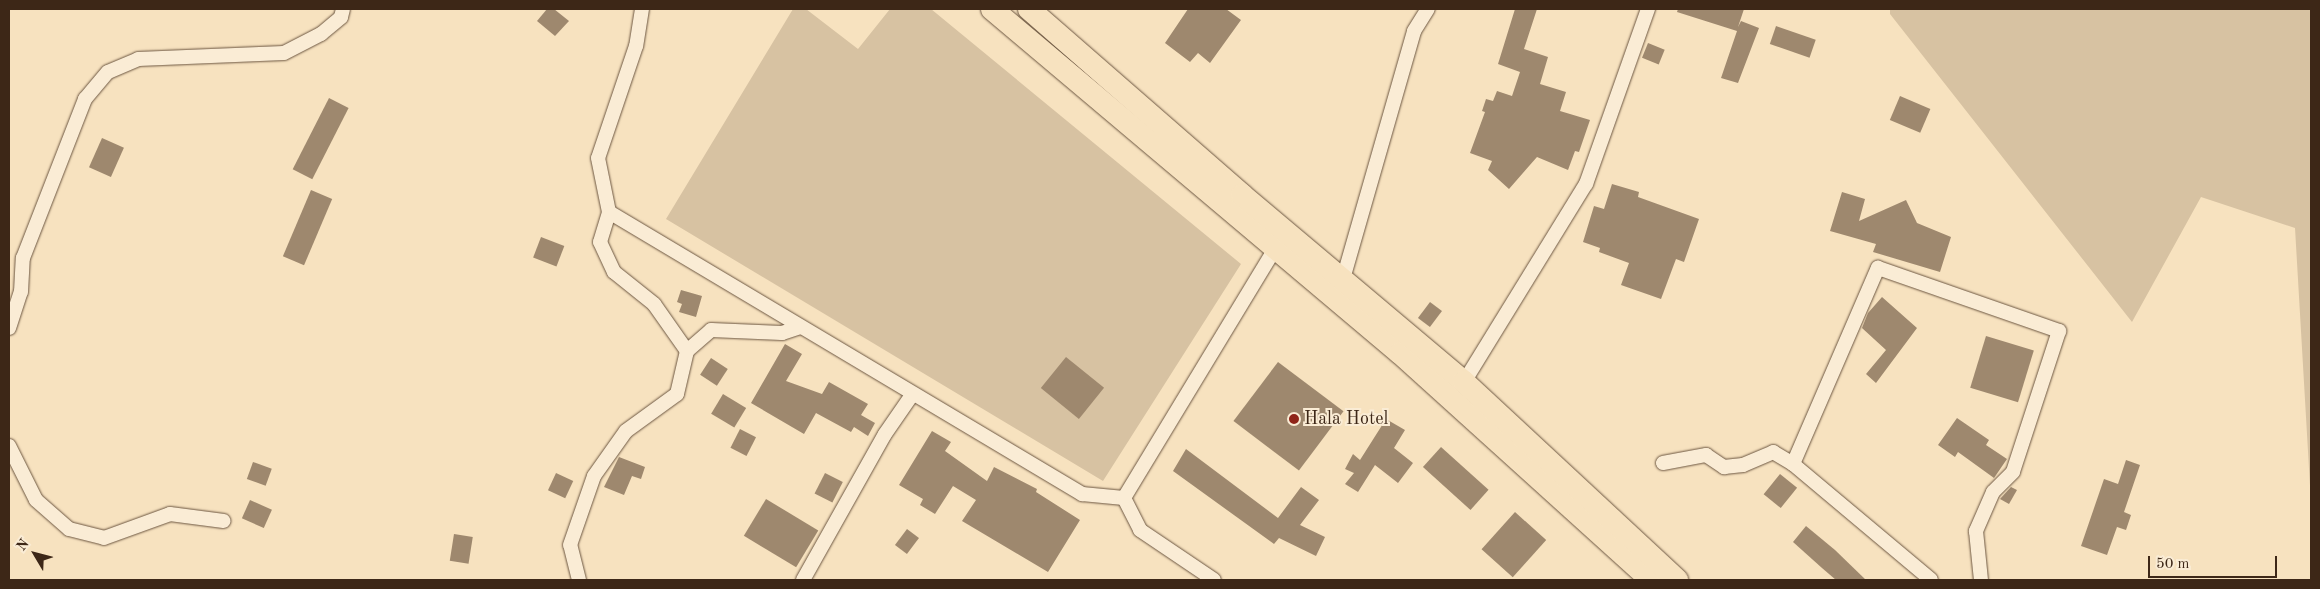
<!DOCTYPE html>
<style>
body{margin:0}
#map{position:relative;width:2320px;height:589px;overflow:hidden;background:#f7e2bf;font-family:"Old Standard TT",serif}
div>[style]{position:absolute}
[style*='--x']{left:calc(var(--x)*1px);top:calc(var(--y)*1px);width:calc(var(--w)*1px);rotate:calc(var(--a)*1deg)}
.green>*{inset:0;background:#d7c2a2}
.building>*{inset:0;background:#9e886e;transform-origin:0 0}
.roads{filter:drop-shadow(0 0 1px #6c5641) drop-shadow(0 0 1px #6c5641)}
.minor>*{height:14px;margin:-7px;padding:0 7px;transform-origin:7px;border-radius:7px;background:#faecd5}
.primary>*{height:22px;margin:-11px;padding:0 11px;transform-origin:11px;border-radius:11px;background:#f7e2bf}
.dots>*{width:14px;height:14px;translate:-50% -50%;box-sizing:border-box;border:2px solid #faecd5;border-radius:50%}
span{translate:-50% -50%;white-space:nowrap;text-align:center;line-height:1.15;-webkit-text-stroke:4px #faecd5;paint-order:stroke}
.poi-label{font-size:18px;color:#3d2717}
.left{translate:0 -50%;text-align:left}
.frame{position:absolute;inset:0;border:10px solid #3d2717;pointer-events:none}
.north{position:absolute;left:10px;top:529px;width:50px;height:50px;-webkit-text-stroke:4px #faecd5;paint-order:stroke;rotate:307deg;font-size:14px;font-weight:700;line-height:20px;text-align:center;color:#3d2717}
.north::after{content:'';display:block;margin:auto;width:18px;height:22px;background:#3d2717;clip-path:polygon(50% 0,100% 100%,50% 72%,0 100%)}
.scale{position:absolute;left:2148px;top:556px;width:129px;height:22px;box-sizing:border-box;border:2px solid #3d2717;border-top:0;padding-left:6px;font-size:15px;line-height:18px;white-space:nowrap;color:#3d2717;-webkit-text-stroke:4px #faecd5;paint-order:stroke}
</style>
<div id="map">
<div class="green">
<div style="clip-path:polygon(793px 9px,806px 9px,858px 49px,890px 9px,931px 9px,1241px 264px,1103px 481px,666px 219px)"></div>
<div style="clip-path:polygon(1890px 9px,2311px 9px,2311px 503px,2295px 228px,2201px 197px,2132px 322px,1890px 14px)"></div>
</div>
<div class="building">
<div style="clip-path:polygon(547px 9px,554px 9px,569px 21px,555px 36px,537px 21px)"></div>
<div style="clip-path:polygon(1188px 9px,1226px 9px,1241px 20px,1210px 63px,1198px 53px,1190px 62px,1165px 43px)"></div>
<div style="clip-path:polygon(1515px 9px,1537px 9px,1524px 49px,1548px 57px,1540px 84px,1566px 92px,1560px 111px,1590px 120px,1579px 152px,1575px 151px,1568px 170px,1537px 157px,1509px 189px,1488px 170px,1492px 161px,1470px 153px,1485px 112px,1482px 111px,1486px 99px,1493px 101px,1497px 91px,1512px 96px,1520px 72px,1498px 64px)"></div>
<div style="clip-path:polygon(1678px 9px,1744px 9px,1738px 27px,1741px 21px,1759px 28px,1738px 83px,1721px 78px,1737px 31px,1677px 12px)"></div>
<div style="left:1776px;top:26px;width:42px;height:19px;rotate:19deg"></div>
<div style="left:1648px;top:43px;width:18px;height:16px;rotate:22deg"></div>
<div style="left:1900px;top:96px;width:33px;height:26px;rotate:23deg"></div>
<div style="left:329px;top:98px;width:22px;height:80px;rotate:27deg"></div>
<div style="left:102px;top:138px;width:24px;height:32px;rotate:24deg"></div>
<div style="clip-path:polygon(1612px 184px,1639px 192px,1638px 197px,1699px 219px,1684px 262px,1676px 259px,1661px 299px,1621px 285px,1629px 263px,1599px 252px,1600px 248px,1583px 242px,1594px 206px,1604px 209px)"></div>
<div style="left:311px;top:190px;width:23px;height:72px;rotate:23deg"></div>
<div style="clip-path:polygon(1842px 192px,1865px 199px,1859px 221px,1906px 200px,1917px 223px,1951px 237px,1940px 272px,1873px 252px,1876px 244px,1830px 231px)"></div>
<div style="left:541px;top:237px;width:25px;height:22px;rotate:21deg"></div>
<div style="clip-path:polygon(681px 290px,702px 296px,696px 317px,679px 312px,682px 304px,677px 302px)"></div>
<div style="clip-path:polygon(1882px 297px,1917px 328px,1876px 383px,1866px 374px,1886px 350px,1862px 328px,1868px 313px)"></div>
<div style="left:1430px;top:302px;width:15px;height:20px;rotate:37deg"></div>
<div style="left:1986px;top:336px;width:50px;height:54px;rotate:17deg"></div>
<div style="clip-path:polygon(785px 344px,802px 354px,786px 381px,822px 394px,829px 382px,868px 404px,861px 415px,875px 423px,868px 436px,854px 427px,851px 432px,816px 413px,804px 434px,751px 403px)"></div>
<div style="left:1066px;top:357px;width:49px;height:40px;rotate:39deg"></div>
<div style="left:711px;top:358px;width:20px;height:20px;rotate:33deg"></div>
<div style="left:1278px;top:362px;width:82px;height:74px;rotate:37deg"></div>
<div style="left:723px;top:394px;width:27px;height:23px;rotate:31deg"></div>
<div style="clip-path:polygon(1957px 418px,1989px 440px,1986px 445px,2007px 459px,1994px 478px,1958px 452px,1955px 457px,1938px 445px)"></div>
<div style="clip-path:polygon(1386px 419px,1405px 430px,1394px 448px,1413px 463px,1398px 483px,1375px 465px,1358px 492px,1345px 484px,1354px 473px,1345px 469px,1353px 454px,1360px 460px)"></div>
<div style="left:740px;top:429px;width:18px;height:21px;rotate:27deg"></div>
<div style="clip-path:polygon(932px 431px,951px 442px,945px 451px,987px 481px,994px 467px,1037px 489px,1036px 492px,1080px 520px,1048px 572px,962px 521px,976px 500px,953px 486px,935px 514px,920px 505px,923px 499px,899px 485px)"></div>
<div style="left:1441px;top:447px;width:64px;height:27px;rotate:42deg"></div>
<div style="clip-path:polygon(1186px 449px,1278px 518px,1301px 487px,1319px 500px,1300px 525px,1325px 537px,1316px 556px,1279px 538px,1274px 544px,1173px 471px)"></div>
<div style="clip-path:polygon(619px 457px,645px 467px,641px 479px,632px 476px,624px 495px,604px 487px)"></div>
<div style="clip-path:polygon(2126px 460px,2140px 465px,2124px 512px,2131px 515px,2126px 530px,2117px 527px,2107px 555px,2081px 546px,2104px 479px,2118px 484px)"></div>
<div style="left:253px;top:462px;width:20px;height:18px;rotate:20deg"></div>
<div style="left:556px;top:473px;width:19px;height:19px;rotate:25deg"></div>
<div style="left:825px;top:473px;width:20px;height:23px;rotate:27deg"></div>
<div style="left:1780px;top:474px;width:22px;height:26px;rotate:39deg"></div>
<div style="clip-path:polygon(2011px 487px,2017px 490px,2009px 504px,2000px 499px)"></div>
<div style="left:766px;top:499px;width:61px;height:43px;rotate:31deg"></div>
<div style="left:250px;top:500px;width:24px;height:20px;rotate:24deg"></div>
<div style="left:1515px;top:512px;width:42px;height:50px;rotate:42deg"></div>
<div style="clip-path:polygon(1806px 526px,1835px 550px,1866px 580px,1836px 580px,1822px 568px,1793px 542px)"></div>
<div style="left:907px;top:529px;width:15px;height:20px;rotate:37deg"></div>
<div style="left:454px;top:534px;width:19px;height:27px;rotate:9deg"></div>
</div>
<div class="roads">
<div class="minor">
<div style="--x:642;--y:9;--w:37;--a:99"></div>
<div style="--x:636;--y:46;--w:118;--a:108.7"></div>
<div style="--x:598;--y:158;--w:55;--a:78.5"></div>
<div style="--x:609;--y:212;--w:551;--a:30.8"></div>
<div style="--x:1082;--y:494;--w:42;--a:5.4"></div>
<div style="--x:1124;--y:498;--w:36;--a:63"></div>
<div style="--x:1140;--y:530;--w:89;--a:34"></div>
<div style="--x:1341;--y:286;--w:265;--a:-74"></div>
<div style="--x:1414;--y:31;--w:26;--a:-58"></div>
<div style="--x:9;--y:328;--w:38;--a:-72"></div>
<div style="--x:21;--y:292;--w:34;--a:-87"></div>
<div style="--x:23;--y:258;--w:171;--a:-68.7"></div>
<div style="--x:85;--y:99;--w:35;--a:-50"></div>
<div style="--x:108;--y:72;--w:33;--a:-23"></div>
<div style="--x:138;--y:59;--w:146;--a:-2.4"></div>
<div style="--x:284;--y:53;--w:42;--a:-27.2"></div>
<div style="--x:321;--y:34;--w:26;--a:-40"></div>
<div style="--x:341;--y:17;--w:8;--a:-76"></div>
<div style="--x:687;--y:351;--w:32;--a:-41"></div>
<div style="--x:711;--y:330;--w:71;--a:2.4"></div>
<div style="--x:782;--y:333;--w:19;--a:-18"></div>
<div style="--x:1464;--y:382;--w:233;--a:-58.4"></div>
<div style="--x:1586;--y:184;--w:186;--a:-70.5"></div>
<div style="--x:9;--y:446;--w:60;--a:63.4"></div>
<div style="--x:36;--y:500;--w:44;--a:41.3"></div>
<div style="--x:69;--y:529;--w:36;--a:14"></div>
<div style="--x:104;--y:538;--w:70;--a:-20"></div>
<div style="--x:170;--y:514;--w:54;--a:7.4"></div>
<div style="--x:1663;--y:463;--w:44;--a:-10.5"></div>
<div style="--x:1706;--y:455;--w:22;--a:34"></div>
<div style="--x:1724;--y:467;--w:19;--a:-6"></div>
<div style="--x:1743;--y:465;--w:33;--a:-23"></div>
<div style="--x:1773;--y:452;--w:23;--a:31"></div>
<div style="--x:1793;--y:464;--w:180;--a:40"></div>
<div style="--x:1793;--y:464;--w:214;--a:-66.6"></div>
<div style="--x:1878;--y:268;--w:192;--a:19.2"></div>
<div style="--x:2059;--y:331;--w:148;--a:108.1"></div>
<div style="--x:2013;--y:472;--w:28;--a:135"></div>
<div style="--x:1993;--y:492;--w:43;--a:113.6"></div>
<div style="--x:1976;--y:531;--w:49;--a:84.2"></div>
<div style="--x:1124;--y:498;--w:291;--a:-58.8"></div>
<div style="--x:579;--y:580;--w:36;--a:-104"></div>
<div style="--x:570;--y:545;--w:73;--a:-70.8"></div>
<div style="--x:594;--y:476;--w:55;--a:-54.6"></div>
<div style="--x:626;--y:431;--w:63;--a:-36"></div>
<div style="--x:677;--y:394;--w:44;--a:-76.9"></div>
<div style="--x:687;--y:351;--w:57;--a:-125.1"></div>
<div style="--x:654;--y:304;--w:51;--a:-141.3"></div>
<div style="--x:614;--y:272;--w:33;--a:-115"></div>
<div style="--x:600;--y:242;--w:31;--a:-73"></div>
<div style="--x:803;--y:580;--w:167;--a:-60.7"></div>
<div style="--x:885;--y:434;--w:47;--a:-55.3"></div>
</div>
<div class="primary">
<div style="--x:992;--y:9;--w:534;--a:40.14"></div>
<div style="--x:1400;--y:353;--w:338;--a:42.1"></div>
<div style="--x:1029;--y:9;--w:283;--a:41.1"></div>
<div style="--x:1242;--y:195;--w:290;--a:40.1"></div>
<div style="--x:1464;--y:382;--w:291;--a:42.9"></div>
</div>
</div>
<div class="dots">
<div style="left:1294px;top:419px;background:#8f2418"></div>
</div>
<div class="poi-label">
<span class="left" style="left:1304px;top:419px">Hala Hotel</span>
</div>
<div class="frame"></div>
<div class="north">N</div>
<div class="scale">50 m</div>
</div>
